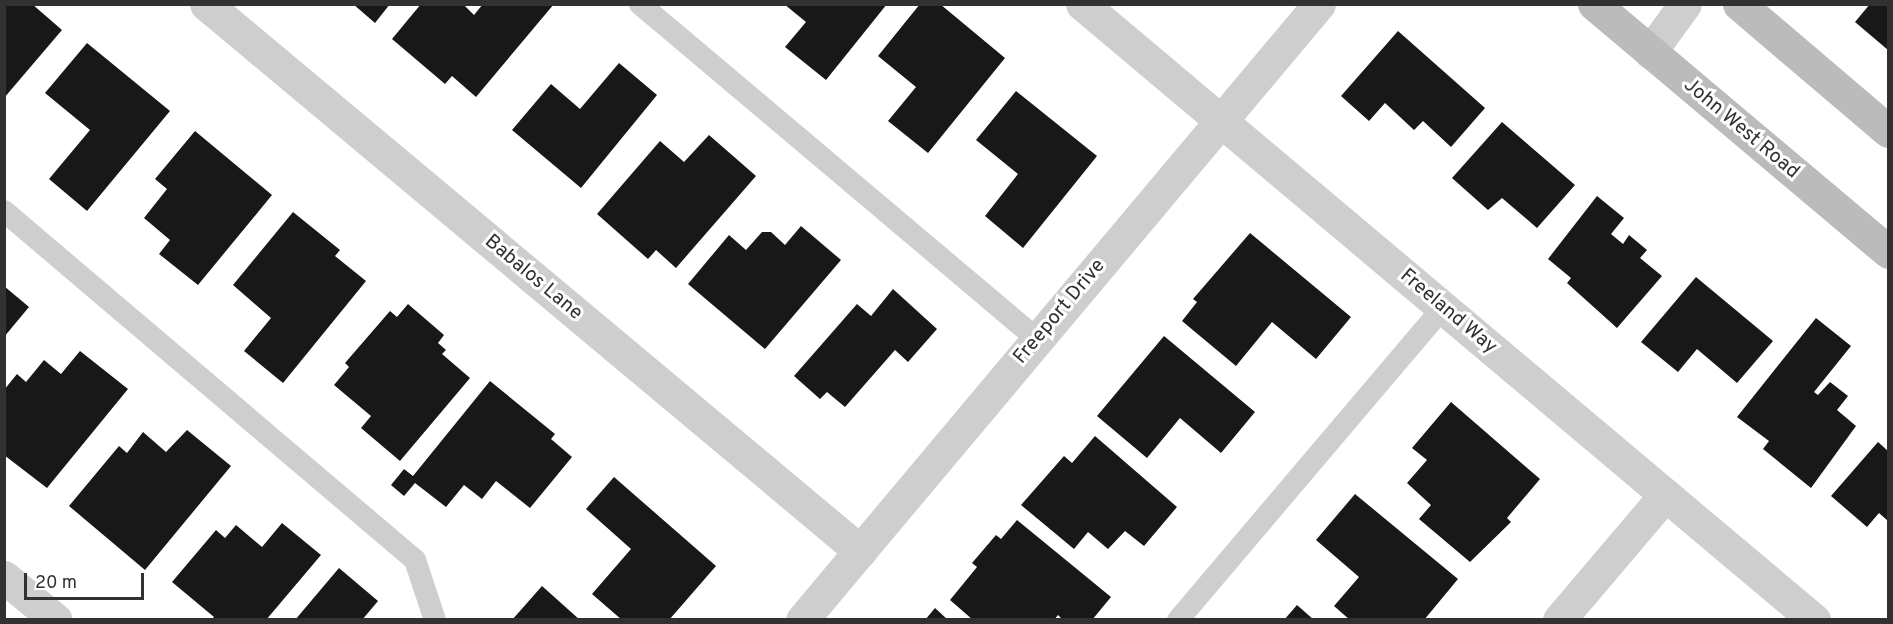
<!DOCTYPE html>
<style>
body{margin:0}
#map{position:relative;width:1893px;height:624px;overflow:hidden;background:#fff;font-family:Overpass,sans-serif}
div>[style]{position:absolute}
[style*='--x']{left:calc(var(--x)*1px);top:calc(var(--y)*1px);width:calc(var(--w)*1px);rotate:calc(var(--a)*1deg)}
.building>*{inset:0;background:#181818}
.lane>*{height:22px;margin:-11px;padding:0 11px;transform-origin:11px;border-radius:11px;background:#cecece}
.street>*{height:33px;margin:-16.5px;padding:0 16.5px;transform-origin:16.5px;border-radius:16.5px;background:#cecece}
.secondary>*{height:33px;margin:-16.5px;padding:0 16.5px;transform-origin:16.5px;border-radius:16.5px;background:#bbb}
span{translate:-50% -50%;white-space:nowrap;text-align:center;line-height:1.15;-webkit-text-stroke:6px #fff;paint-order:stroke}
.street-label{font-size:20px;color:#313131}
.frame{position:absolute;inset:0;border:6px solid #313131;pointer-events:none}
.scale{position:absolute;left:24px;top:573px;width:120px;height:27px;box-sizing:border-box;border:3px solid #313131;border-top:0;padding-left:8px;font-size:18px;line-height:21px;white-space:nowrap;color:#313131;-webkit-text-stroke:4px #fff;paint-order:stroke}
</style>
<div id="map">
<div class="building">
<div style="clip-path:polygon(4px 4px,32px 4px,62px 30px,4px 98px)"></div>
<div style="clip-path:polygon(353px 4px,390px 4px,375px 23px)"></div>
<div style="clip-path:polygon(421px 4px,463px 4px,474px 15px,483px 4px,554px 4px,476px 97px,452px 76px,445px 84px,392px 39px)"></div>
<div style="clip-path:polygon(784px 4px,887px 4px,826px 80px,785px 47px,806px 22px)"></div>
<div style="clip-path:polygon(920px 4px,940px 4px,1005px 58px,928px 153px,888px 121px,916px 87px,878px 56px)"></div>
<div style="clip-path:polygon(1870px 4px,1888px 4px,1888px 50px,1855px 22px)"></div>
<div style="clip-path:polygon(1398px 31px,1485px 108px,1451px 147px,1423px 121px,1414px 130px,1385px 103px,1369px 121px,1341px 96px)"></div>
<div style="clip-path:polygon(87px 43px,170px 111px,87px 211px,49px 179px,90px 130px,45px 93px)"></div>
<div style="clip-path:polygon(619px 63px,657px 95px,581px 188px,512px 130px,551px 84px,580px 109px)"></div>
<div style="clip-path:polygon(1016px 91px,1097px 156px,1023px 248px,985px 216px,1018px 174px,976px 140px)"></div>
<div style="clip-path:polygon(1502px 122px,1575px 185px,1537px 228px,1502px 198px,1488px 210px,1452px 178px)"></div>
<div style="clip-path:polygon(195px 131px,272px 195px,198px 285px,159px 254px,170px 240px,144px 218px,167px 189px,155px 179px)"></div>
<div style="clip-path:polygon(709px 135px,756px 176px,676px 268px,656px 250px,648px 259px,597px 214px,660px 141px,684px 162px)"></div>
<div style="clip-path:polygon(1597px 196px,1624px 218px,1611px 234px,1623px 244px,1629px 235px,1647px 250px,1640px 258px,1662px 276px,1617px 328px,1567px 283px,1571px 278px,1548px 259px)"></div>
<div style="clip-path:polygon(293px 212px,340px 250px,335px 256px,366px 281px,283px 383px,244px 351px,271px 318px,233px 285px)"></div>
<div style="clip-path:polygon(801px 226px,841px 260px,765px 349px,688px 284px,729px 235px,746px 250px,762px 232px,771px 232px,785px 245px)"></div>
<div style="clip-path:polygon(1250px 233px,1351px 317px,1316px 359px,1272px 322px,1236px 366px,1182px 321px,1197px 302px,1193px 299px)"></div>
<div style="clip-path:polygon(1696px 277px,1773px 341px,1737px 383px,1697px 349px,1678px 372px,1641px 342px)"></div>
<div style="clip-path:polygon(4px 286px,29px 307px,4px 337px)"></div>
<div style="clip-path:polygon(893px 289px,937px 329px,908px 362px,895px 350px,845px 407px,827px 392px,820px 399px,794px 376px,857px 304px,871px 316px)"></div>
<div style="clip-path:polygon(408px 304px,444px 335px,438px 343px,446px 350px,442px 354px,470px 378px,400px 461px,361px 428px,371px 416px,334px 385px,349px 367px,345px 363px,390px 311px,397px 317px)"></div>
<div style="clip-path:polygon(1816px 318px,1851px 346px,1814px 392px,1818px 395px,1830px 382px,1848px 396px,1837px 410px,1856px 426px,1811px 488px,1763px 449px,1769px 441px,1737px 417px)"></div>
<div style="clip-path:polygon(1164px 336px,1255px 412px,1221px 453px,1180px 418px,1147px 458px,1097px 416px)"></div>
<div style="clip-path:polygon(80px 351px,128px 389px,47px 488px,4px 455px,4px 390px,17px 374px,26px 382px,44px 360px,61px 374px)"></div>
<div style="clip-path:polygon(490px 381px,555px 434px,551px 439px,572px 457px,530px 508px,496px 481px,482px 499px,464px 485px,446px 507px,415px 483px,404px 496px,391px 485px,404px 469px,413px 476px)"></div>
<div style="clip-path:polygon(1451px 402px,1540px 479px,1507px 518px,1511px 522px,1470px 562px,1419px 519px,1431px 505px,1407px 483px,1427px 460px,1412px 448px)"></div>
<div style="clip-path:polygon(187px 430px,231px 466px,145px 570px,69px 506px,119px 446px,127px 453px,143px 432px,166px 452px)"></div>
<div style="clip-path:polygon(1095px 436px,1177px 507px,1144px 546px,1125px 531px,1108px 549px,1088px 532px,1074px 549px,1021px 505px,1064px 456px,1072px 463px)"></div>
<div style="clip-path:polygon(1878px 442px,1888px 451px,1888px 521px,1879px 513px,1867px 527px,1831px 496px)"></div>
<div style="clip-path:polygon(614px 477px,716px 566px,669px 620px,622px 620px,592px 594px,631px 549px,586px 509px)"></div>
<div style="clip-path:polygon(1355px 494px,1458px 579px,1424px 620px,1350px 620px,1334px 606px,1359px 577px,1316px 540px)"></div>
<div style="clip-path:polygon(1017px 520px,1111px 597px,1092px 620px,1063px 620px,1058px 615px,1054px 620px,973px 620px,950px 600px,977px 567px,972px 563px,996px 535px,1001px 539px)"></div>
<div style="clip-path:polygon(282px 523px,321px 555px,266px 620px,211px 620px,214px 617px,172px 582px,216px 530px,225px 538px,236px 525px,262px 547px)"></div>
<div style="clip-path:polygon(339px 568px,378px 601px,362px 620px,295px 620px)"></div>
<div style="clip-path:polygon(542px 586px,580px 620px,512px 620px)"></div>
<div style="clip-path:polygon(1297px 605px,1314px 620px,1284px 620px)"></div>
<div style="clip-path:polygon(935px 608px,948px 620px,925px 620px)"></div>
</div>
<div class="lane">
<div style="--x:640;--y:4;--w:519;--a:40.16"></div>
<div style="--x:4;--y:211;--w:539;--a:40.34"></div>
<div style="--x:415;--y:560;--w:63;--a:71.6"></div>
<div style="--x:1178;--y:620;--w:410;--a:-49.7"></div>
</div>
<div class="street">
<div style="--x:206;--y:4;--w:853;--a:39.91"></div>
<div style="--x:1082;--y:4;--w:957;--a:40.08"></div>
<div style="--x:1650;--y:52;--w:59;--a:-53.9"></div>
<div style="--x:4;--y:577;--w:67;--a:39.6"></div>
<div style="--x:802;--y:620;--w:804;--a:-49.99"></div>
<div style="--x:1559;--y:620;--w:164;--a:-49.7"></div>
</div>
<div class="secondary">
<div style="--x:1594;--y:4;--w:385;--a:40.1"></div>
<div style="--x:1739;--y:4;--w:196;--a:40.4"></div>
</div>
<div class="street-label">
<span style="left:1741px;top:129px;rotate:40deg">John West Road</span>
<span style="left:533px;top:278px;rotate:40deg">Babalos Lane</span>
<span style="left:1060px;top:312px;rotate:-50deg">Freeport Drive</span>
<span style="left:1448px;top:312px;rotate:40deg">Freeland Way</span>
</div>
<div class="frame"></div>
<div class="scale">20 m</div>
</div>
